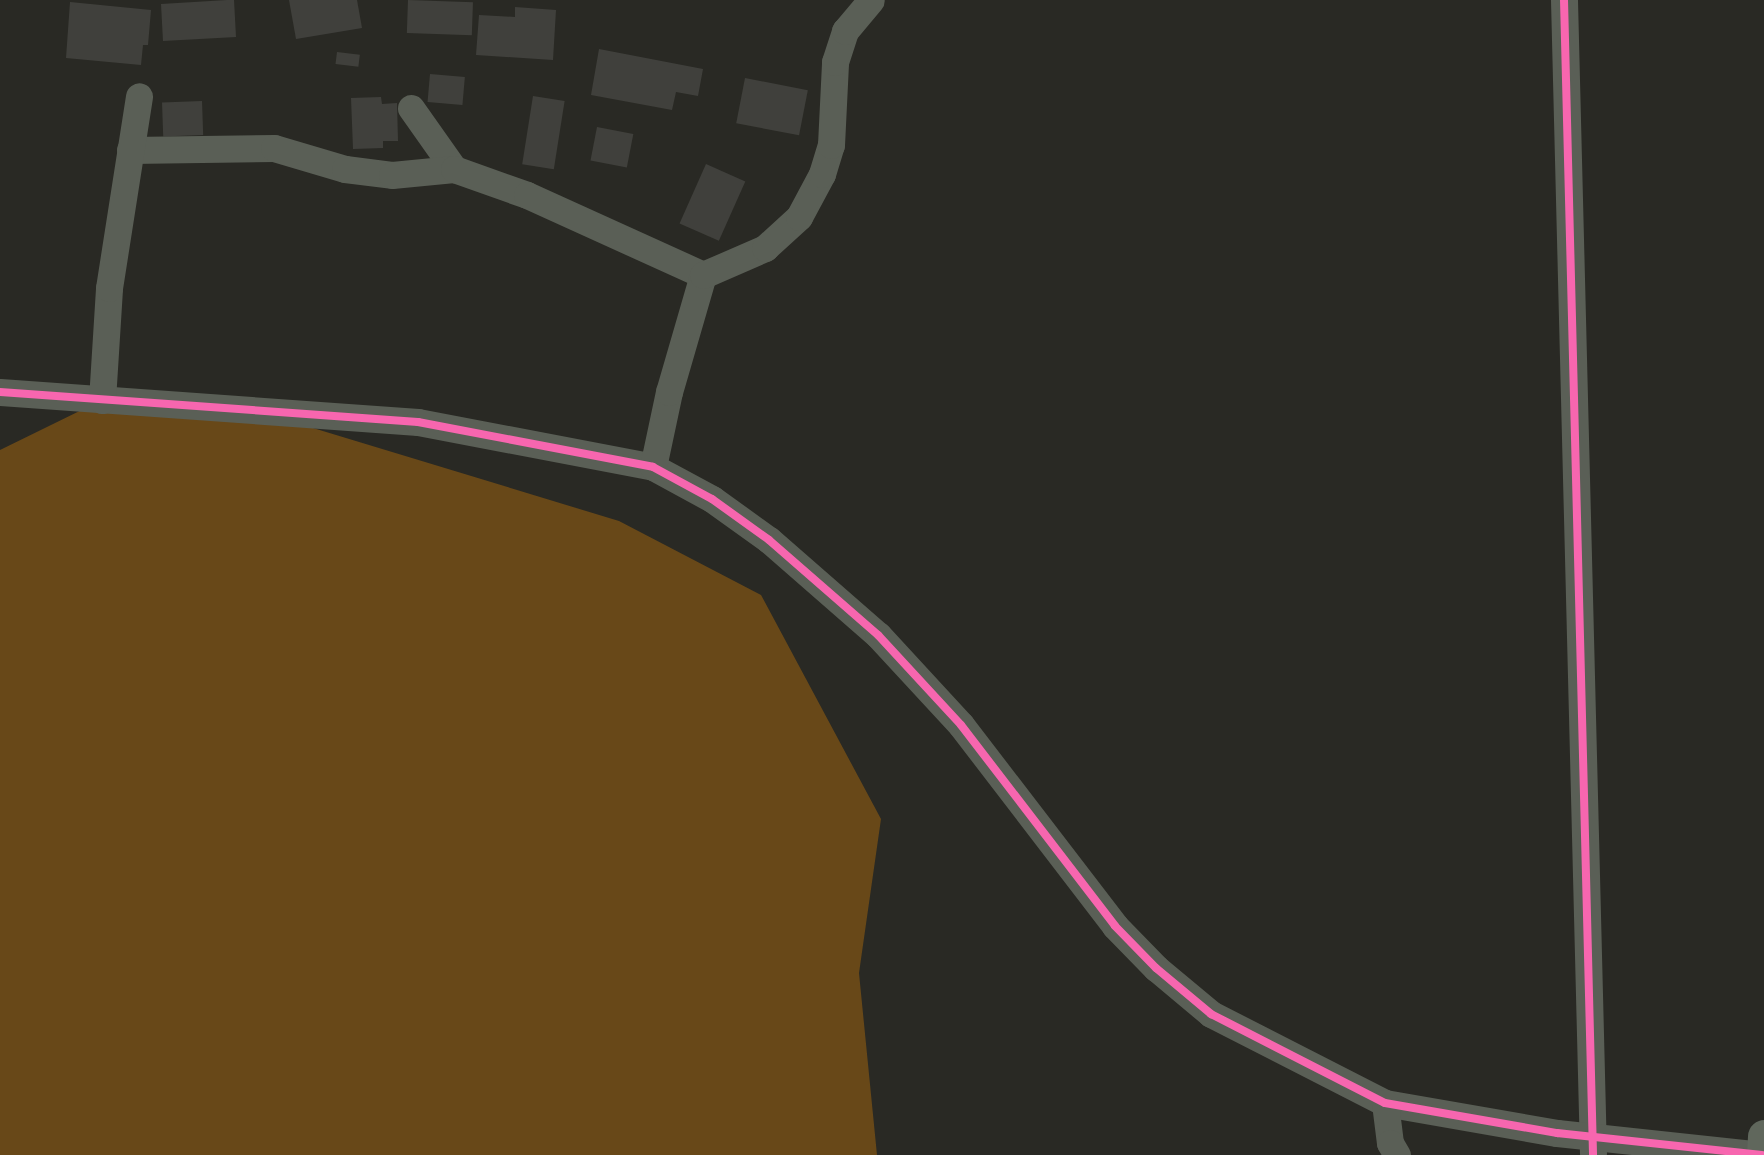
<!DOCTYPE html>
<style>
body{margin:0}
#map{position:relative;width:1764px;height:1155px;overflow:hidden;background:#292924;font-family:Montserrat,sans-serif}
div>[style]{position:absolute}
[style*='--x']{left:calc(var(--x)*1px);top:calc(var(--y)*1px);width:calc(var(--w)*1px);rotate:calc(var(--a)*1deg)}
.forest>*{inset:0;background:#684818}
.building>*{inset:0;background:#40403c;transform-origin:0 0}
.minor>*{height:27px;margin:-13.5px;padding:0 13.5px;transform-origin:13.5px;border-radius:13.5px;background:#5a5f56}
.trunk>*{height:33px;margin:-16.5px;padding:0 16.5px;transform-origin:16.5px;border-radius:16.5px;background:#60675c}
.cycleway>*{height:8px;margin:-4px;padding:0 4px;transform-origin:4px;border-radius:4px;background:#f766af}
span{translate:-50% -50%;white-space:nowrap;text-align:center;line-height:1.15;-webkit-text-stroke:6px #13130f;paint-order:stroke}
</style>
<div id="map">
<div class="forest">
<div style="clip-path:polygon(102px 400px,313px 428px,619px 521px,761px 595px,881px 819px,859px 973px,877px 1155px,0 1155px,0 450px)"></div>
</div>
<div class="building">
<div style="clip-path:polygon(227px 0,234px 0,236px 37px,163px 41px,161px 4px)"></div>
<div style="clip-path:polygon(289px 0,357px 0,362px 28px,296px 39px)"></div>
<div style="left:408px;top:0;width:65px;height:33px;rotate:2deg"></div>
<div style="clip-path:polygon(70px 2px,151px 10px,148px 45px,143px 45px,141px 65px,66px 58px)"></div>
<div style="clip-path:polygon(515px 7px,556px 10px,553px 60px,476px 55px,479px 15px,515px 17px)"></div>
<div style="clip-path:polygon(599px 49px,703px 69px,698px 96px,676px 92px,672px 110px,591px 95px)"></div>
<div style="left:337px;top:52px;width:23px;height:12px;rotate:7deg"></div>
<div style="left:430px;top:74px;width:35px;height:28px;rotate:5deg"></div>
<div style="left:745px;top:78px;width:64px;height:46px;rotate:11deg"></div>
<div style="left:533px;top:96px;width:32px;height:69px;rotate:9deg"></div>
<div style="clip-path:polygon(381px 97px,382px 104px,397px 103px,398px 141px,383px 141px,383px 148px,353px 149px,351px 98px)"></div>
<div style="left:202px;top:101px;width:34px;height:40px;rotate:88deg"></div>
<div style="left:597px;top:127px;width:37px;height:34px;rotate:11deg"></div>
<div style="left:706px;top:164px;width:43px;height:65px;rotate:24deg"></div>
</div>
<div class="minor">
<div style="--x:1564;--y:0;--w:1153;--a:88.56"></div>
<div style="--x:411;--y:108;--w:75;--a:54.8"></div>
<div style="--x:130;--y:150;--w:144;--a:-0.8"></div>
<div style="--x:274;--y:148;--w:74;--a:16.5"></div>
<div style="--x:345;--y:169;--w:47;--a:7.3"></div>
<div style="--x:392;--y:175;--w:62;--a:-5.5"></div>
<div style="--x:454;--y:169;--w:77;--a:19.6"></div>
<div style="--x:527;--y:195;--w:193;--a:24.4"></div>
<div style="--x:0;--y:392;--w:419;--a:4.1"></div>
<div style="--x:418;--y:422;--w:239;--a:10.8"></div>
<div style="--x:653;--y:467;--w:67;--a:28.5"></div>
<div style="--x:712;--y:499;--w:70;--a:35.7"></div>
<div style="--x:769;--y:540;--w:145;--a:41.1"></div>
<div style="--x:878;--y:635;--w:122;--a:47.3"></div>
<div style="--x:961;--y:725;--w:253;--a:52.5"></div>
<div style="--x:1115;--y:926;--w:59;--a:45.7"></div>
<div style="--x:1156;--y:968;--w:72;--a:39.9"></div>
<div style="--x:1211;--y:1014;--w:195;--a:27.1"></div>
<div style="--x:1385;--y:1103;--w:175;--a:9.9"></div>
<div style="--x:1557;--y:1133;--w:206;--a:6.1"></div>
<div style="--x:102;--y:400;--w:112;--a:-86.4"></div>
<div style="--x:109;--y:288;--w:194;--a:-81.1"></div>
<div style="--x:653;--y:467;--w:77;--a:-78"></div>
<div style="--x:669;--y:392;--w:122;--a:-73.8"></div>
<div style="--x:703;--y:275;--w:68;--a:-23.5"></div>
<div style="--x:765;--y:248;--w:46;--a:-42.4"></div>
<div style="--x:799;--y:217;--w:49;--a:-61.9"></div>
<div style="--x:822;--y:174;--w:30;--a:-73"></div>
<div style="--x:831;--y:145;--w:83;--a:-87.2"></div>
<div style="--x:835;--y:62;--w:33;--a:-72"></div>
<div style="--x:845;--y:31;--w:40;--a:-50"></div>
<div style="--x:1385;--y:1103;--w:40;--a:82.9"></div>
<div style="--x:1390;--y:1143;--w:14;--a:60"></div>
</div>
<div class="trunk">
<div style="--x:1763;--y:1155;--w:19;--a:-87"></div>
</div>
<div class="cycleway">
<div style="--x:1564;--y:0;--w:1155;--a:88.56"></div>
<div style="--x:0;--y:392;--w:419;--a:4.1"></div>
<div style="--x:418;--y:422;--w:239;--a:10.8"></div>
<div style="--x:653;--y:467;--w:67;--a:28.5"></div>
<div style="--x:712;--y:499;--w:70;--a:35.7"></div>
<div style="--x:769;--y:540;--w:145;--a:41.1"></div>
<div style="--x:878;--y:635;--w:122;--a:47.3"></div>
<div style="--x:961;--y:725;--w:253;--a:52.5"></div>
<div style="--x:1115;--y:926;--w:59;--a:45.7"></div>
<div style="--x:1156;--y:968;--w:72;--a:39.9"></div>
<div style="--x:1211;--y:1014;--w:195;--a:27.1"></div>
<div style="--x:1385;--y:1103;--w:175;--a:9.9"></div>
<div style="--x:1557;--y:1133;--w:206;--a:6.1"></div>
</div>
</div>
